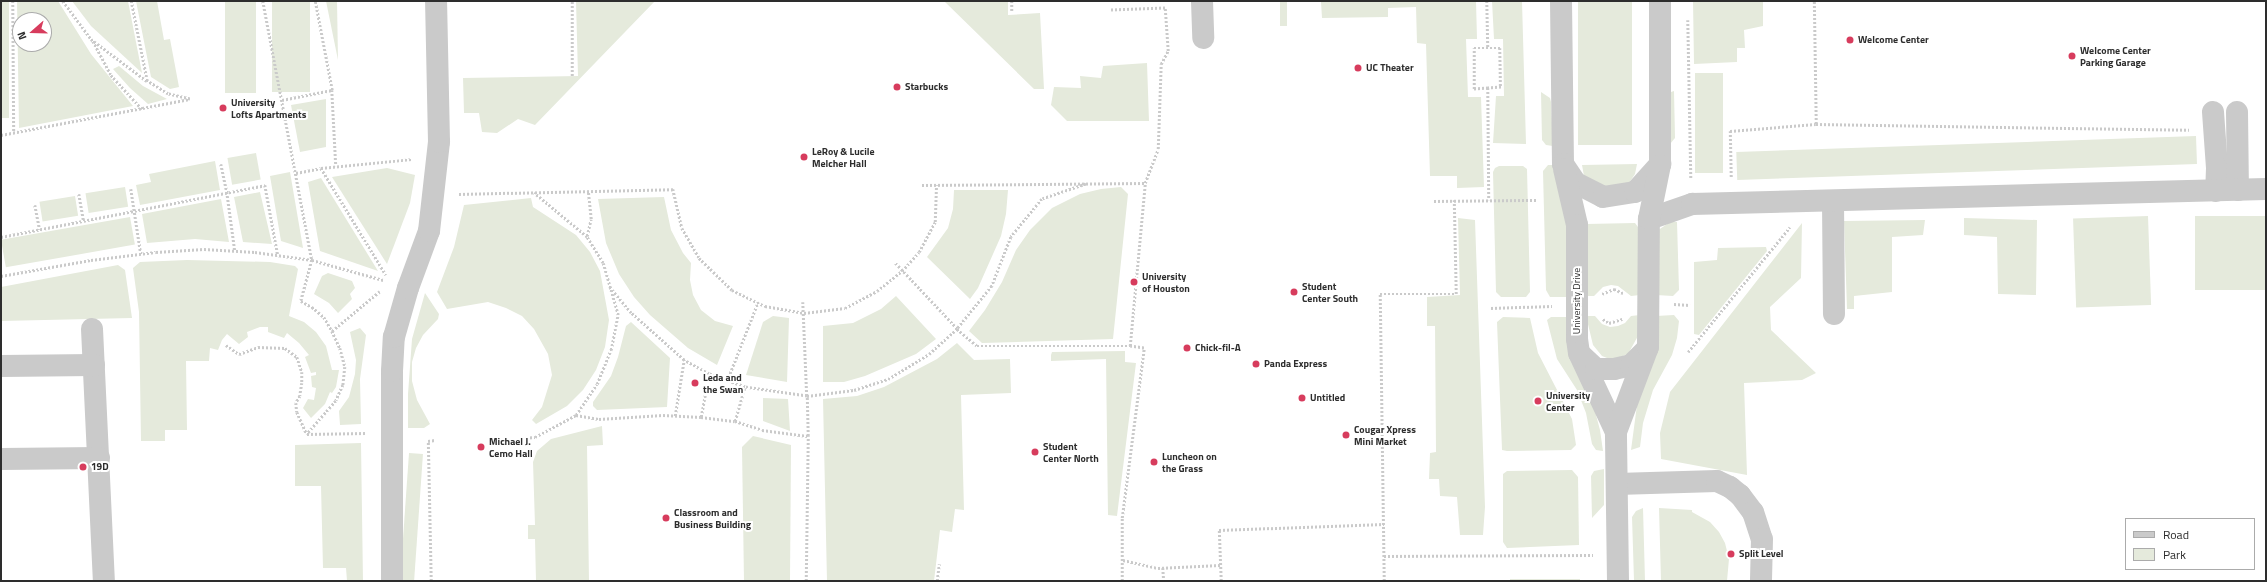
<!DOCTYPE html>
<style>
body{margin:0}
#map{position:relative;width:2267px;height:582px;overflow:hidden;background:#fff;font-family:"Titillium Web",sans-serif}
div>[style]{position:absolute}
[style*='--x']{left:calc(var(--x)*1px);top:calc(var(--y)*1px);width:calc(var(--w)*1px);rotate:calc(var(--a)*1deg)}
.green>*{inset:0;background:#e5eadc;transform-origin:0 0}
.path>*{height:2.5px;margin-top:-1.25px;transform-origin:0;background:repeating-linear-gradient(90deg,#cacaca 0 2px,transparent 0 4px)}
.minor>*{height:22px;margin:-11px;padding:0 11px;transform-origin:11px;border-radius:11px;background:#cacaca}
.dots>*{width:11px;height:11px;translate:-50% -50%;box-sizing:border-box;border:2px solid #fff;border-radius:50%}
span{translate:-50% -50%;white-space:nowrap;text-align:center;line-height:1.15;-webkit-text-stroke:4px #fff;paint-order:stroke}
.poi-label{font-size:10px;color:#2d2d2d;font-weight:700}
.left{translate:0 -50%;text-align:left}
.street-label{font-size:10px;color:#2d2d2d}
.frame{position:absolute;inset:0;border:2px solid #2d2d2d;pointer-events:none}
.legend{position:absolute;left:2125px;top:518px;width:130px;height:52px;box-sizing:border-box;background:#fff;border:1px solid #ababab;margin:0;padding:5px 7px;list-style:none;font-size:12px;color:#2d2d2d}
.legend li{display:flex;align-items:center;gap:8px;height:20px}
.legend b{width:20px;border:1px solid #ababab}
.north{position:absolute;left:12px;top:12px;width:40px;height:40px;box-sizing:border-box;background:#fff;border:1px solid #ababab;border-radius:50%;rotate:250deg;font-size:11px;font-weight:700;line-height:16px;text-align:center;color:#2d2d2d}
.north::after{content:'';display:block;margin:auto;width:14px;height:18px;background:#d73c5d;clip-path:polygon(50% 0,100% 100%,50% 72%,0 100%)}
</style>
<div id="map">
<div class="green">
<div style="left:1px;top:1px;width:8px;height:117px"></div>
<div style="clip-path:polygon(evenodd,17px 1px,58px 1px,91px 54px,133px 106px,19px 128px,17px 1px,20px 20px,44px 20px,44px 44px,20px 44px,20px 20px)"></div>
<div style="clip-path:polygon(72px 1px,128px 1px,142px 73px,91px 26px)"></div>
<div style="clip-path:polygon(136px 1px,157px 1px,164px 40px,170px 39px,179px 87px,170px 89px,151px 77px)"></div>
<div style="left:225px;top:1px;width:31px;height:92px"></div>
<div style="left:272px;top:1px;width:38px;height:91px"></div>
<div style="clip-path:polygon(326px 1px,337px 1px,338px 60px)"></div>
<div style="clip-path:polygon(576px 1px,655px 1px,535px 125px,518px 119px,497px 133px,482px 132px,479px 113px,464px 113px,463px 78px,578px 76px)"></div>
<div style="clip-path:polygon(944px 1px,1008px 1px,1008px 15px,1040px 13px,1044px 89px,1034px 89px)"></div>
<div style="left:1280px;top:1px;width:7px;height:25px"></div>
<div style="clip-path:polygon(1304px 1px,1476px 1px,1477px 39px,1466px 39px,1468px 97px,1481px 97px,1484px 187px,1457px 188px,1457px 176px,1430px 176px,1426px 44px,1417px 43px,1416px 7px,1388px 8px,1388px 17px,1322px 18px,1321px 2px)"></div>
<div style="clip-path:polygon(1492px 1px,1522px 1px,1526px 144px,1493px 143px,1496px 96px,1504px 96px,1503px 39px,1494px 39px)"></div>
<div style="left:1578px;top:1px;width:54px;height:144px"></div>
<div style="clip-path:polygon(1693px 1px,1763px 1px,1763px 26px,1744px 30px,1745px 48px,1737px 48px,1737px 62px,1694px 64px)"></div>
<div style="clip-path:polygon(1147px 63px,1149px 121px,1067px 121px,1051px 105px,1054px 87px,1081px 88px,1080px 76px,1101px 78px,1103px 66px)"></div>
<div style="clip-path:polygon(119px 66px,143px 86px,167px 99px,148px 104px,130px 88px,113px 69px)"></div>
<div style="left:1695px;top:73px;width:28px;height:100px"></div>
<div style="clip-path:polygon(1674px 91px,1675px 138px,1670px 144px,1668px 93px)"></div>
<div style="clip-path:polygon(1541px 92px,1550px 98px,1551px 102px,1553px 146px,1546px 145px,1542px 140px)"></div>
<div style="clip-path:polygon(326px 99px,326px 147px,300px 152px,291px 105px)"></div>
<div style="left:2196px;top:136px;width:28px;height:460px;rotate:88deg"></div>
<div style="left:256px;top:153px;width:27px;height:29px;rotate:80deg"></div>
<div style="clip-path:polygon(215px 161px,220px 190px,140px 205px,136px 185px,151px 182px,149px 174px)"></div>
<div style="clip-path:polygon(1637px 164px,1635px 174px,1629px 183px,1607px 191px,1584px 176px,1582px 165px)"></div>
<div style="clip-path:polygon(1548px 165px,1553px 165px,1566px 206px,1569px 297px,1550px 297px,1546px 290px,1543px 171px)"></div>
<div style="clip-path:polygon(1499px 166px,1523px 166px,1527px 169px,1530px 292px,1526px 297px,1501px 297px,1496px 292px,1493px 172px,1495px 168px)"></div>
<div style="clip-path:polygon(387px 168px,415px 175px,410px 203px,387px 264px,332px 177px)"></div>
<div style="clip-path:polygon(290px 172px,303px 248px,281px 241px,270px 176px)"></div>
<div style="clip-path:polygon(321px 178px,378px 271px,320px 251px,308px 182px)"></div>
<div style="left:125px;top:187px;width:20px;height:40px;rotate:81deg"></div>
<div style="clip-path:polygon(1121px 187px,1128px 194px,1113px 339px,982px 343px,969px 331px,985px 310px,1002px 282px,1016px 250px,1030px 230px,1052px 208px,1080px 194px,1101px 189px)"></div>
<div style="clip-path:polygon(954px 190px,1008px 190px,1006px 214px,1001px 236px,978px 288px,970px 299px,927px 257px,948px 228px,953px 209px)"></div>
<div style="clip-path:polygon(260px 192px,272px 244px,243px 242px,234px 197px)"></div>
<div style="left:75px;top:196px;width:20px;height:36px;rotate:81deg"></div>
<div style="clip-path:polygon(664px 197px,671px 230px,683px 253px,691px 263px,690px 280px,693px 295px,701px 310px,715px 321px,733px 326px,717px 365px,688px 348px,650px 315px,634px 297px,619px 274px,606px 243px,598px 199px)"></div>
<div style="clip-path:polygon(531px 198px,533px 207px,576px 235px,590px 252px,600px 271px,609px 320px,605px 347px,596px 370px,583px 390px,567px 406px,536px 424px,532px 420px,542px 407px,552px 375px,548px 354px,534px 329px,522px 316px,506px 308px,488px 302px,447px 309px,437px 292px,454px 247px,464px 205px)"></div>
<div style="clip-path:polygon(221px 199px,229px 242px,195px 239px,147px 243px,142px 214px)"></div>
<div style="left:2148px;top:216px;width:89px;height:75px;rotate:88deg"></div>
<div style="left:2266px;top:216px;width:74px;height:71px;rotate:90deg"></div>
<div style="left:130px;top:217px;width:28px;height:131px;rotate:80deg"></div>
<div style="clip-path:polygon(1458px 218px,1475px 220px,1485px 507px,1483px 535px,1460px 535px,1457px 497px,1440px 496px,1439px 479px,1429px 479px,1430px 453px,1436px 452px,1435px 326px,1427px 326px,1427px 297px,1460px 295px)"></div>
<div style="clip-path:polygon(1964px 218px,2037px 220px,2036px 295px,1998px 294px,1997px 237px,1964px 235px)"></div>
<div style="clip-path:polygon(1925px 220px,1923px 235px,1892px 237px,1892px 292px,1854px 296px,1854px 309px,1847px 309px,1844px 221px)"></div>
<div style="clip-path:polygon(1670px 222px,1677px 222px,1679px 290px,1673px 296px,1656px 295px,1657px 231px)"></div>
<div style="clip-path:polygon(1635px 223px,1638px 227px,1640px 295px,1631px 296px,1618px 286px,1611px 285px,1603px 287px,1594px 296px,1585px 296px,1586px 224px)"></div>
<div style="clip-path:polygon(1802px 223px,1801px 278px,1770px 307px,1771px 330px,1816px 373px,1802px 380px,1744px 383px,1747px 475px,1661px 459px,1660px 433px,1670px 392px)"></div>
<div style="clip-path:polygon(1766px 247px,1767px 251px,1699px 335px,1694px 334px,1694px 262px,1717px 260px,1718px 248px)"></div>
<div style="clip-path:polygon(187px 260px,270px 262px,295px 266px,298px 269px,289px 316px,304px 322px,316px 332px,326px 346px,332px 370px,339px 370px,336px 387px,332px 393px,330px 392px,325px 404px,311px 418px,303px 408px,308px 399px,314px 400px,316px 388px,312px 387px,311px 376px,316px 375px,316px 372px,311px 373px,305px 357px,309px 355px,299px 343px,287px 333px,284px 338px,268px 332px,268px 327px,260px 327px,247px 332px,248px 337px,239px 344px,227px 334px,222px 340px,218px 350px,210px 348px,209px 361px,186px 361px,187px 430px,165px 430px,165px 441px,141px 441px,139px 312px,133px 268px,140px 262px)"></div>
<div style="clip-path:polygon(118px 265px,125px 270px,132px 318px,1px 321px,1px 287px)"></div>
<div style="clip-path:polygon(328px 273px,352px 281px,355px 288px,350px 294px,352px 299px,338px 313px,329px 303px,314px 294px,322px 276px)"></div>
<div style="clip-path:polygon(425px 293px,439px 314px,438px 319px,423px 335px,416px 348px,412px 362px,412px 381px,417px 400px,430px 424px,424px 428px,408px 428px,408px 394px,412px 339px)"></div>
<div style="clip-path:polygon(896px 296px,936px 339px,916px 354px,865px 376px,844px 382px,823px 382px,823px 326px,853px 323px,881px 309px)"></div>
<div style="clip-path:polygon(1640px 315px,1638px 336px,1628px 354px,1612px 360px,1602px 356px,1593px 345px,1586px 316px,1595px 316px,1602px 324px,1610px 327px,1618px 326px,1625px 323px,1631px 316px)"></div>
<div style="clip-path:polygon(1674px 315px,1679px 321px,1677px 338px,1672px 355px,1653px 390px,1643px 423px,1640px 447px,1631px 450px,1637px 405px,1657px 351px,1656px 316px)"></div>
<div style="clip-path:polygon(773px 316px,789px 318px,787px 382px,746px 375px,763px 322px)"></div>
<div style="clip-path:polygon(1503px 317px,1530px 318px,1538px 353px,1572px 419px,1576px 445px,1571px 450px,1507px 451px,1502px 450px,1497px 322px)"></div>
<div style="clip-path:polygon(1551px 317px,1570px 317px,1600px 430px,1603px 451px,1596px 450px,1592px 444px,1586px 413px,1577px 390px,1557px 359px,1547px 320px)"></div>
<div style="clip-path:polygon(631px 322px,670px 358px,667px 407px,597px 410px,593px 406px,593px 402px,611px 376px,618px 357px,626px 326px)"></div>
<div style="clip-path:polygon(360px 328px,366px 335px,360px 379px,361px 424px,340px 425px,339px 411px,349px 397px,355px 374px,356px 360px,350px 332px)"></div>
<div style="clip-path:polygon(957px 343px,974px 360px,1010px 359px,1011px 393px,961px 395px,964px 510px,955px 509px,952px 532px,940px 530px,934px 581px,827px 581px,823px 399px,857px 396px,884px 387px,937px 359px)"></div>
<div style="clip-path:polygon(1125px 351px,1125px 362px,1136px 363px,1117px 516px,1108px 515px,1106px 359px,1051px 361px,1051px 355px,1052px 352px)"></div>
<div style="clip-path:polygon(763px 398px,788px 399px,790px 431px,763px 421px)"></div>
<div style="clip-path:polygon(602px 426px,603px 445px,587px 446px,589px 581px,536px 581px,535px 539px,528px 539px,528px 525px,535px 525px,533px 462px,537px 451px,551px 439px)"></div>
<div style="clip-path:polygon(753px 436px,791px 445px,790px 581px,744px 581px,742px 447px)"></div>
<div style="clip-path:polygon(361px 443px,363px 581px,347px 581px,346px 568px,323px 568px,321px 486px,295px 486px,295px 445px)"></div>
<div style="left:409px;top:453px;width:14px;height:128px;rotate:4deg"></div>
<div style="clip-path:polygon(1604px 469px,1604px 505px,1592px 518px,1591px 476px,1594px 471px)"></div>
<div style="clip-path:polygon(1572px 470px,1578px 477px,1579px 545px,1507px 548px,1503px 542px,1503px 474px,1507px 471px)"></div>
<div style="clip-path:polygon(1643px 508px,1645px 581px,1634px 581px,1632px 517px,1636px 511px)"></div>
<div style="clip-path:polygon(1659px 508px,1692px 510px,1692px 512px,1710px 522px,1719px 532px,1725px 543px,1729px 559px,1727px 581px,1661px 581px)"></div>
<div style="left:1510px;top:579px;width:70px;height:2px"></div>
</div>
<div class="path">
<div style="--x:13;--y:1;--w:131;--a:89.6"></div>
<div style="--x:63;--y:1;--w:47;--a:53.6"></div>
<div style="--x:91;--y:39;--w:70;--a:36.9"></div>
<div style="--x:263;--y:1;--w:264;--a:79.3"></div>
<div style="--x:312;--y:260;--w:74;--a:15.7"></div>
<div style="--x:1012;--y:1;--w:11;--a:90"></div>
<div style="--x:1487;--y:1;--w:47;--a:88.8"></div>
<div style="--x:1688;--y:20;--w:159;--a:88.9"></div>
<div style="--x:93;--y:41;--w:38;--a:62"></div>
<div style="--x:111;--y:75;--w:46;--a:47.6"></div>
<div style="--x:572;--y:76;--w:75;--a:-90"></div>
<div style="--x:1488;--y:88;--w:14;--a:176"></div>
<div style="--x:1474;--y:89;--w:41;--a:-90"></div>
<div style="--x:1474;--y:48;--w:26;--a:0"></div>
<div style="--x:1500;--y:48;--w:39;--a:89"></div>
<div style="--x:1501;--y:87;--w:13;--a:176"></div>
<div style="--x:1488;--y:88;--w:112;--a:89.5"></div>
<div style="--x:332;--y:90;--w:76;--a:87"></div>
<div style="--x:282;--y:100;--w:51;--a:-11.3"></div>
<div style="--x:332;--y:90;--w:91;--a:-100.8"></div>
<div style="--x:1816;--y:124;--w:373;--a:0.9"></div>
<div style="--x:1;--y:135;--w:192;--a:-10.8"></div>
<div style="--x:190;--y:99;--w:23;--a:-167"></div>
<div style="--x:168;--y:94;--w:25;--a:-148"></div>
<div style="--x:147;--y:81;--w:82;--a:-101.3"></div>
<div style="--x:221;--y:164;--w:29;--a:78"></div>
<div style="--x:227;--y:192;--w:60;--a:82.3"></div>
<div style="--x:321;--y:168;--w:91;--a:-5.6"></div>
<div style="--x:296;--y:173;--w:25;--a:-11"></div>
<div style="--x:321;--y:168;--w:125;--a:58.7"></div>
<div style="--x:1731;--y:177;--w:46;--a:-91.2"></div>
<div style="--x:1730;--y:131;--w:86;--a:-4.7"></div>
<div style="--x:1816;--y:124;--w:123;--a:-90.9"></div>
<div style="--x:1086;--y:184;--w:46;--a:161.2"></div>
<div style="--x:1042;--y:199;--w:49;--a:129.2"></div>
<div style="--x:1011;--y:237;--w:53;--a:111.2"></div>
<div style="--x:992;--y:286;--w:55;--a:129.1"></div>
<div style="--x:957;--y:329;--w:26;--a:40"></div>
<div style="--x:977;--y:346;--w:153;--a:0"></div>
<div style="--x:1130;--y:346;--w:164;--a:-84.7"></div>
<div style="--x:922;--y:185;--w:223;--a:-0.5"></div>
<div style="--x:1145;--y:183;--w:36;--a:-69"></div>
<div style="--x:1158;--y:149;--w:85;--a:-88"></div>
<div style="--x:1161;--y:64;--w:15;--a:-62"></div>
<div style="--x:1168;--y:51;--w:43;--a:-94"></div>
<div style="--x:1165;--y:8;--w:54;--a:177.9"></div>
<div style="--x:131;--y:189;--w:66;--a:81.3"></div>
<div style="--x:79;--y:194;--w:27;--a:80"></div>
<div style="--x:459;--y:194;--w:214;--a:-1.3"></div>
<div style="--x:673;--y:189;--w:40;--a:77"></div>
<div style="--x:682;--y:228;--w:34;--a:60"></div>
<div style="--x:699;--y:258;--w:46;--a:44.1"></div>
<div style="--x:732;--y:290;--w:37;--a:26"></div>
<div style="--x:765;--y:306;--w:40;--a:10"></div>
<div style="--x:804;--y:313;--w:41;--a:-7"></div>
<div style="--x:845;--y:308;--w:36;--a:-28"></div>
<div style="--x:877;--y:291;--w:32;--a:-39"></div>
<div style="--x:902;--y:271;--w:25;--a:-48"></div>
<div style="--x:919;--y:252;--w:34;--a:-62"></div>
<div style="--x:935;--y:222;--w:37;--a:-88"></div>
<div style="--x:1434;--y:201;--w:104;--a:-0.6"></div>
<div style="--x:35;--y:205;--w:25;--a:79"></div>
<div style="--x:587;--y:236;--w:17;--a:-77"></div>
<div style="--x:591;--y:219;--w:28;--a:-96"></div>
<div style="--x:1;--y:237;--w:269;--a:-11.1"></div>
<div style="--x:265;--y:185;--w:72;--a:79.6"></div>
<div style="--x:1;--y:276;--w:91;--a:-10.1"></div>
<div style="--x:91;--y:260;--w:65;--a:-7"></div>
<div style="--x:156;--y:252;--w:48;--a:-3.6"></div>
<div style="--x:204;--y:249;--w:51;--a:3.4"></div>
<div style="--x:255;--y:252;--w:58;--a:8"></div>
<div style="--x:312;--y:260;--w:42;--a:105"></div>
<div style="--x:301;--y:301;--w:13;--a:29"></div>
<div style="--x:312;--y:307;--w:16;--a:40"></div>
<div style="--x:324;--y:317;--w:16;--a:60"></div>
<div style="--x:332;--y:331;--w:62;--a:-39.8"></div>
<div style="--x:1602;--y:294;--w:13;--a:-23"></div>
<div style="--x:1614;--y:289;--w:10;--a:24"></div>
<div style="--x:803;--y:302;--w:94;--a:87.6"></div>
<div style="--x:807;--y:396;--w:47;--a:-7.3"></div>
<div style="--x:854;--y:390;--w:36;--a:-18"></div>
<div style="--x:888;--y:379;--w:48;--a:-31.4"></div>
<div style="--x:929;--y:354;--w:38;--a:-42"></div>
<div style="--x:957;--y:329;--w:91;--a:-133.2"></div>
<div style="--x:1674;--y:304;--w:16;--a:4"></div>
<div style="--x:1491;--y:308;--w:61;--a:-1.9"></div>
<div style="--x:1603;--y:319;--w:7;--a:34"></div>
<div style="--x:1609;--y:323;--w:14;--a:-17"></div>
<div style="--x:332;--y:331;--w:19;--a:65"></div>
<div style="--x:340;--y:348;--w:20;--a:75"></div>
<div style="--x:345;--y:367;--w:18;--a:96"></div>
<div style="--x:343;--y:385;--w:17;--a:114"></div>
<div style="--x:336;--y:401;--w:44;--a:131.3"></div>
<div style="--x:307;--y:434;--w:59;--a:-1"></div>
<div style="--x:226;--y:345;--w:16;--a:35"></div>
<div style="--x:239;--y:354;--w:20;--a:-20"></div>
<div style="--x:258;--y:347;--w:27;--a:2"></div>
<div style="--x:285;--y:348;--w:15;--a:37"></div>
<div style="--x:297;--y:357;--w:16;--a:72"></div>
<div style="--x:302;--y:372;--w:11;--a:90"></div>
<div style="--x:302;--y:383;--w:13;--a:99"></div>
<div style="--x:300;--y:396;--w:8;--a:120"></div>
<div style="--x:296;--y:403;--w:9;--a:84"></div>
<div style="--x:297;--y:412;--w:24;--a:66"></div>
<div style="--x:1688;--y:352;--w:161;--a:-50.8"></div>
<div style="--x:727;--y:381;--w:85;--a:-68.6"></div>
<div style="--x:576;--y:415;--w:23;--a:10"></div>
<div style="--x:599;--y:419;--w:64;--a:-3.6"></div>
<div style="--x:663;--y:415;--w:38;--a:3"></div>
<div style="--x:701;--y:417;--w:34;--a:7"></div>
<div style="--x:735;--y:421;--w:28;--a:18"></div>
<div style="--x:762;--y:430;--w:46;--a:7.4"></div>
<div style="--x:808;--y:436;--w:40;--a:-91.4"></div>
<div style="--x:807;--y:396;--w:63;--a:-171.7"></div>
<div style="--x:745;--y:387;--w:38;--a:-160"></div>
<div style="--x:709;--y:374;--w:29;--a:-151"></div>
<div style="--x:684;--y:360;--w:71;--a:-138.4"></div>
<div style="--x:631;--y:313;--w:33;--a:-130"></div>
<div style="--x:675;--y:416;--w:57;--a:-80.9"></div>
<div style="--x:701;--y:417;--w:44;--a:-79.5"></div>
<div style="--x:735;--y:421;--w:35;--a:-74"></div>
<div style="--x:522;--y:438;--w:13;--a:-4"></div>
<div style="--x:535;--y:437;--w:47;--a:-28.2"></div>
<div style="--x:576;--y:415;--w:37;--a:-56"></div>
<div style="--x:597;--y:384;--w:37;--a:-68"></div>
<div style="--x:611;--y:350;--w:36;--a:-79"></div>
<div style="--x:618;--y:315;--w:54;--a:-106.1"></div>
<div style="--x:603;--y:263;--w:31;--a:-122"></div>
<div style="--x:587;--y:237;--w:69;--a:-140.3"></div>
<div style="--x:1384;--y:556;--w:209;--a:-0.3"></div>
<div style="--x:1123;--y:560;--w:36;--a:13"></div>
<div style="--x:1158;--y:568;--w:62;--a:-2.8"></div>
<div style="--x:1163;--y:568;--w:13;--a:86"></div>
<div style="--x:431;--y:581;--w:140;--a:-91.2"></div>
<div style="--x:428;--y:441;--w:7;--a:-8"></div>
<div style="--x:806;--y:581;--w:145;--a:-89.2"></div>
<div style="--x:937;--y:581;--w:17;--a:-83"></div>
<div style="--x:1122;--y:581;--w:63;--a:-90"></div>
<div style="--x:1122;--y:518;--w:171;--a:-82.6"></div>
<div style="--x:1144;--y:348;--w:14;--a:-172"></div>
<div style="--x:1221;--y:581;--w:51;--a:-92.2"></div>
<div style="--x:1219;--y:530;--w:165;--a:-2.1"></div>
<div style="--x:1384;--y:581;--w:287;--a:-90.8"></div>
<div style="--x:1380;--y:294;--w:76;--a:0"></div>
<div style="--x:1456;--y:294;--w:94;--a:-91.2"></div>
</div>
<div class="minor">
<div style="--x:1202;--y:1;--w:37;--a:88"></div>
<div style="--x:1561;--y:1;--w:163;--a:89.3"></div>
<div style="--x:1563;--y:164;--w:23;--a:56"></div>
<div style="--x:1576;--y:183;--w:30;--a:27"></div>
<div style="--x:1603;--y:197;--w:32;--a:-9"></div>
<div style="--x:1635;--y:192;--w:38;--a:-48"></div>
<div style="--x:1660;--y:164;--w:163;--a:-90"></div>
<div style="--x:2213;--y:112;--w:56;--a:85.9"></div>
<div style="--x:2217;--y:168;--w:23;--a:92"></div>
<div style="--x:2237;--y:112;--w:78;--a:89.3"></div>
<div style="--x:1564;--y:169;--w:57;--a:76.9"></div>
<div style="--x:1577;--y:225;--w:114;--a:90"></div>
<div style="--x:1577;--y:339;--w:14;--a:82"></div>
<div style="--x:1579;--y:353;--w:87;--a:64.9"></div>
<div style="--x:1833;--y:201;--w:113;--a:89.5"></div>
<div style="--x:1649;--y:219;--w:46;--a:-19.2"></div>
<div style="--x:1692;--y:204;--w:574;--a:-1.5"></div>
<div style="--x:92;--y:329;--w:252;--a:87.3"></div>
<div style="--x:1580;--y:354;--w:22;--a:43"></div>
<div style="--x:1596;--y:369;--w:18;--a:0"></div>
<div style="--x:1614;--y:369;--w:17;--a:-13"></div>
<div style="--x:1631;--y:365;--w:23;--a:-45"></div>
<div style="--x:1;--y:366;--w:93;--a:-0.6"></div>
<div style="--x:1;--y:459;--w:98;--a:-0.6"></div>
<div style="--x:1617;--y:484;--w:100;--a:-1.7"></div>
<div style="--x:1717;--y:481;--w:14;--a:25"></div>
<div style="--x:1730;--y:487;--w:13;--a:39"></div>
<div style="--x:1740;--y:495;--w:21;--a:53"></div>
<div style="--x:1753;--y:512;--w:28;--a:72"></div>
<div style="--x:1762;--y:539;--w:42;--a:91.4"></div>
<div style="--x:392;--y:581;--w:210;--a:-90"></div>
<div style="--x:392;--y:371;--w:34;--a:-87"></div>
<div style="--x:394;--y:337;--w:51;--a:-74.1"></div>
<div style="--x:408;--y:288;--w:61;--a:-69.8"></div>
<div style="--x:429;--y:231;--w:90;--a:-83.6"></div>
<div style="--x:439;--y:142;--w:141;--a:-91.2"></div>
<div style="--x:1618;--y:581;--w:149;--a:-90.8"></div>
<div style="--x:1616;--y:432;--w:91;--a:-69.4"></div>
<div style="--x:1648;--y:347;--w:128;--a:-89.6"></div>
<div style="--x:1649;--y:219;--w:55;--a:-78.5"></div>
</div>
<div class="dots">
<div style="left:1850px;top:40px;background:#d73c5d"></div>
<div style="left:2072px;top:56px;background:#d73c5d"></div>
<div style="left:1358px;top:68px;background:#d73c5d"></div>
<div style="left:897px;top:87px;background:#d73c5d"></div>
<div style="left:223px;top:108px;background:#d73c5d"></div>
<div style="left:804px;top:157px;background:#d73c5d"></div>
<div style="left:1134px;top:282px;background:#d73c5d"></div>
<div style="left:1294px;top:292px;background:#d73c5d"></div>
<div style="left:1187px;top:348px;background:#d73c5d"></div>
<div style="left:1256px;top:364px;background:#d73c5d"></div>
<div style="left:695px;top:383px;background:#d73c5d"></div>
<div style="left:1302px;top:398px;background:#d73c5d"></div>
<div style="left:1538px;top:401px;background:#d73c5d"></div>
<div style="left:1346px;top:435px;background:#d73c5d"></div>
<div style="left:481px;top:447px;background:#d73c5d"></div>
<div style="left:1035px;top:452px;background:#d73c5d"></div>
<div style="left:1154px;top:462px;background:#d73c5d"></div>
<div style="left:83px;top:467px;background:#d73c5d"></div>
<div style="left:666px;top:518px;background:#d73c5d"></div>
<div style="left:1731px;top:554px;background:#d73c5d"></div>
</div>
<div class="poi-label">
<span class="left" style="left:1858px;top:40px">Welcome Center</span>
<span class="left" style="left:2080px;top:56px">Welcome Center<br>Parking Garage</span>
<span class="left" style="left:1366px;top:68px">UC Theater</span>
<span class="left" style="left:905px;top:87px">Starbucks</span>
<span class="left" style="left:231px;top:108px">University<br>Lofts Apartments</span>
<span class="left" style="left:812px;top:157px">LeRoy &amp; Lucile<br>Melcher Hall</span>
<span class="left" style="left:1142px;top:282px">University<br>of Houston</span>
<span class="left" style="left:1302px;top:292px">Student<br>Center South</span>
<span class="left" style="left:1195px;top:348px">Chick-fil-A</span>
<span class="left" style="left:1264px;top:364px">Panda Express</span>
<span class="left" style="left:703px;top:383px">Leda and<br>the Swan</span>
<span class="left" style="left:1546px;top:401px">University<br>Center</span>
<span class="left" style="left:1310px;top:398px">Untitled</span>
<span class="left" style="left:1354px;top:435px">Cougar Xpress<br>Mini Market</span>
<span class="left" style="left:489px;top:447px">Michael J.<br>Cemo Hall</span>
<span class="left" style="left:1043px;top:452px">Student<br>Center North</span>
<span class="left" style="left:1162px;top:462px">Luncheon on<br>the Grass</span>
<span class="left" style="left:91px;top:467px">19D</span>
<span class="left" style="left:674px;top:518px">Classroom and<br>Business Building</span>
<span class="left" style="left:1739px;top:554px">Split Level</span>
</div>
<div class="street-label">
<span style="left:1577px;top:301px;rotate:-90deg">University Drive</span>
</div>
<div class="frame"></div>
<ul class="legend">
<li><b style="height:5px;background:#cacaca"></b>Road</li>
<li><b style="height:11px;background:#e5eadc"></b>Park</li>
</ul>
<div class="north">N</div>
</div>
